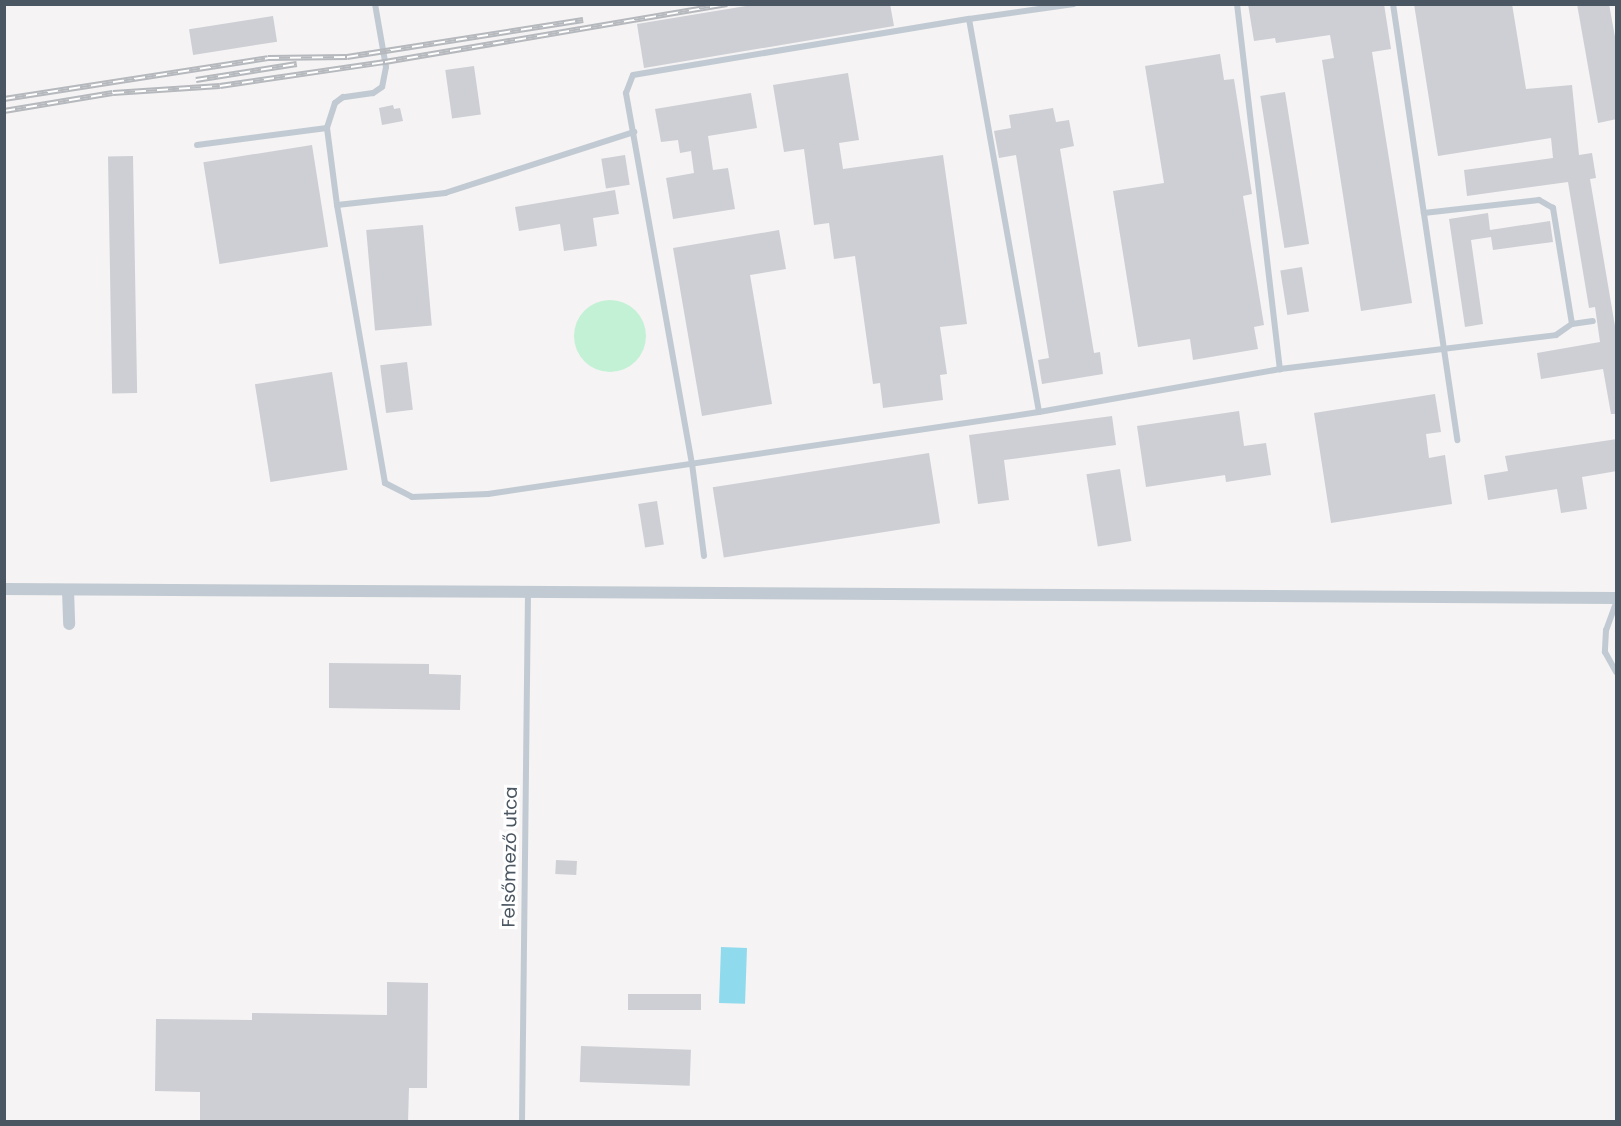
<!DOCTYPE html>
<meta charset="utf-8">
<style>
body{margin:0}
#map{position:relative;width:1621px;height:1126px;overflow:hidden;background:#f5f3f3;font-family:Poppins,sans-serif}
div>[style]{position:absolute}
[style*='--x']{left:calc(var(--x)*1px);top:calc(var(--y)*1px);width:calc(var(--w)*1px);rotate:calc(var(--a)*1deg)}
.green>*{inset:0;background:#c3f1d5}
.round{border-radius:50%}
.water>*{inset:0;background:#90daee;transform-origin:0 0}
.building>*{inset:0;background:#cdcfd5;transform-origin:0 0}
.lane>*{height:6px;margin:-3px;padding:0 3px;transform-origin:3px;border-radius:3px;background:#c1cad2}
.street>*{height:12px;margin:-6px;padding:0 6px;transform-origin:6px;border-radius:6px;background:#c1cad2}
.rail>*{height:6px;margin-top:-3px;transform-origin:0;background:repeating-linear-gradient(90deg,#fff 0 11px,#b5b8bd 0 22px);box-sizing:border-box;border-block:2px solid #b5b8bd}
span{translate:-50% -50%;white-space:nowrap;text-align:center;line-height:1.15;-webkit-text-stroke:6px #fff;paint-order:stroke}
.street-label{font-size:18px;color:#4a5661}
.frame{position:absolute;inset:0;border:6px solid #4a5661;pointer-events:none}
</style>
<div id="map">
<div class="green">
<div class="round" style="left:574px;top:300px;width:72px;height:72px"></div>
</div>
<div class="water">
<div style="left:721px;top:947px;width:26px;height:56px;rotate:2deg"></div>
</div>
<div class="building">
<div style="clip-path:polygon(758px 4px,890px 4px,894px 26px,644px 68px,637px 24px)"></div>
<div style="clip-path:polygon(1248px 4px,1384px 4px,1391px 49px,1372px 52px,1412px 303px,1361px 311px,1322px 60px,1334px 58px,1330px 35px,1276px 43px,1275px 38px,1254px 41px)"></div>
<div style="clip-path:polygon(1414px 4px,1512px 4px,1526px 89px,1572px 85px,1579px 155px,1592px 153px,1596px 178px,1590px 179px,1617px 338px,1617px 414px,1611px 414px,1603px 369px,1541px 379px,1537px 353px,1600px 342px,1595px 307px,1589px 308px,1568px 182px,1467px 196px,1464px 170px,1553px 158px,1551px 138px,1438px 156px)"></div>
<div style="clip-path:polygon(1577px 4px,1609px 4px,1617px 48px,1617px 119px,1598px 123px)"></div>
<div style="left:273px;top:16px;width:26px;height:85px;rotate:81deg"></div>
<div style="clip-path:polygon(1220px 54px,1224px 80px,1234px 79px,1252px 194px,1243px 196px,1264px 325px,1254px 327px,1258px 349px,1193px 360px,1190px 339px,1138px 347px,1113px 191px,1164px 183px,1145px 66px)"></div>
<div style="left:474px;top:66px;width:49px;height:29px;rotate:82deg"></div>
<div style="clip-path:polygon(848px 73px,859px 140px,839px 143px,843px 169px,943px 155px,967px 324px,940px 327px,947px 374px,940px 375px,943px 400px,883px 408px,880px 383px,873px 384px,855px 256px,834px 259px,829px 223px,814px 225px,804px 149px,784px 152px,773px 85px)"></div>
<div style="left:1285px;top:92px;width:154px;height:25px;rotate:81deg"></div>
<div style="clip-path:polygon(751px 93px,757px 128px,708px 136px,713px 170px,728px 168px,735px 209px,673px 219px,666px 178px,694px 173px,691px 151px,680px 153px,678px 140px,661px 142px,655px 109px)"></div>
<div style="clip-path:polygon(393px 105px,394px 109px,400px 108px,403px 121px,382px 125px,379px 108px)"></div>
<div style="clip-path:polygon(1053px 108px,1056px 122px,1069px 120px,1074px 146px,1060px 149px,1094px 353px,1100px 352px,1103px 374px,1042px 384px,1038px 360px,1049px 358px,1016px 155px,999px 158px,994px 131px,1011px 128px,1009px 115px)"></div>
<div style="left:312px;top:145px;width:103px;height:110px;rotate:81deg"></div>
<div style="left:625px;top:155px;width:30px;height:24px;rotate:81deg"></div>
<div style="left:133px;top:156px;width:237px;height:25px;rotate:89deg"></div>
<div style="clip-path:polygon(615px 190px,619px 214px,593px 218px,597px 246px,564px 251px,560px 224px,519px 231px,515px 207px)"></div>
<div style="clip-path:polygon(1488px 213px,1490px 230px,1550px 221px,1553px 242px,1493px 250px,1491px 237px,1471px 240px,1483px 324px,1465px 327px,1449px 219px)"></div>
<div style="left:423px;top:225px;width:101px;height:57px;rotate:85deg"></div>
<div style="clip-path:polygon(779px 230px,786px 269px,750px 275px,772px 404px,702px 416px,673px 248px)"></div>
<div style="left:1302px;top:267px;width:45px;height:22px;rotate:81deg"></div>
<div style="left:407px;top:362px;width:48px;height:27px;rotate:83deg"></div>
<div style="left:332px;top:372px;width:99px;height:78px;rotate:81deg"></div>
<div style="clip-path:polygon(1435px 394px,1441px 432px,1426px 434px,1429px 458px,1445px 455px,1452px 504px,1331px 523px,1314px 413px)"></div>
<div style="clip-path:polygon(1239px 411px,1244px 446px,1266px 443px,1271px 475px,1226px 482px,1225px 475px,1146px 487px,1137px 426px)"></div>
<div style="clip-path:polygon(1112px 416px,1116px 445px,1004px 460px,1009px 500px,978px 504px,969px 435px)"></div>
<div style="clip-path:polygon(1617px 439px,1617px 471px,1582px 477px,1587px 509px,1561px 513px,1557px 489px,1488px 500px,1484px 475px,1508px 471px,1505px 456px)"></div>
<div style="left:929px;top:453px;width:71px;height:219px;rotate:81deg"></div>
<div style="left:1120px;top:469px;width:73px;height:34px;rotate:81deg"></div>
<div style="left:657px;top:501px;width:44px;height:19px;rotate:81deg"></div>
<div style="clip-path:polygon(329px 663px,429px 664px,429px 674px,461px 675px,460px 710px,329px 708px)"></div>
<div style="left:556px;top:860px;width:21px;height:14px;rotate:3deg"></div>
<div style="clip-path:polygon(387px 982px,428px 983px,427px 1088px,409px 1088px,408px 1122px,200px 1122px,200px 1092px,155px 1091px,156px 1019px,252px 1020px,252px 1013px,387px 1015px)"></div>
<div style="left:701px;top:994px;width:16px;height:73px;rotate:90deg"></div>
<div style="left:581px;top:1046px;width:110px;height:36px;rotate:2deg"></div>
</div>
<div class="lane">
<div style="--x:375;--y:4;--w:64;--a:80.1"></div>
<div style="--x:386;--y:67;--w:20;--a:101"></div>
<div style="--x:382;--y:87;--w:11;--a:146"></div>
<div style="--x:373;--y:93;--w:30;--a:172"></div>
<div style="--x:343;--y:97;--w:10;--a:143"></div>
<div style="--x:335;--y:103;--w:26;--a:108"></div>
<div style="--x:327;--y:128;--w:78;--a:82.6"></div>
<div style="--x:337;--y:205;--w:282;--a:80.2"></div>
<div style="--x:385;--y:483;--w:30;--a:27"></div>
<div style="--x:412;--y:497;--w:76;--a:-2.3"></div>
<div style="--x:488;--y:494;--w:557;--a:-8.46"></div>
<div style="--x:1039;--y:412;--w:245;--a:-10.1"></div>
<div style="--x:1280;--y:369;--w:278;--a:-7"></div>
<div style="--x:1556;--y:335;--w:19;--a:-35"></div>
<div style="--x:1572;--y:324;--w:118;--a:-99.3"></div>
<div style="--x:1553;--y:208;--w:16;--a:-150"></div>
<div style="--x:1539;--y:200;--w:116;--a:173.6"></div>
<div style="--x:1237;--y:4;--w:368;--a:83.3"></div>
<div style="--x:1393;--y:4;--w:441;--a:81.6"></div>
<div style="--x:969;--y:19;--w:399;--a:79.9"></div>
<div style="--x:197;--y:145;--w:131;--a:-7.5"></div>
<div style="--x:337;--y:205;--w:109;--a:-6.3"></div>
<div style="--x:445;--y:193;--w:199;--a:-17.9"></div>
<div style="--x:1572;--y:324;--w:21;--a:-8"></div>
<div style="--x:704;--y:556;--w:93;--a:-97.4"></div>
<div style="--x:692;--y:464;--w:377;--a:-100.1"></div>
<div style="--x:626;--y:93;--w:19;--a:-69"></div>
<div style="--x:633;--y:75;--w:341;--a:-9.5"></div>
<div style="--x:969;--y:19;--w:106;--a:-8.1"></div>
<div style="--x:1616;--y:603;--w:29;--a:110"></div>
<div style="--x:1606;--y:630;--w:22;--a:93"></div>
<div style="--x:1605;--y:652;--w:23;--a:61"></div>
<div style="--x:522;--y:1122;--w:529;--a:-89.35"></div>
</div>
<div class="street">
<div style="--x:4;--y:589;--w:1612;--a:0.32"></div>
<div style="--x:68;--y:590;--w:34;--a:88"></div>
</div>
<div class="rail">
<div style="--x:196;--y:80;--w:102;--a:-9"></div>
<div style="--x:4;--y:99;--w:267;--a:-8.8"></div>
<div style="--x:268;--y:58;--w:79;--a:-0.7"></div>
<div style="--x:347;--y:57;--w:239;--a:-8.9"></div>
<div style="--x:4;--y:111;--w:110;--a:-9.4"></div>
<div style="--x:113;--y:93;--w:107;--a:-3.7"></div>
<div style="--x:220;--y:86;--w:167;--a:-8.3"></div>
<div style="--x:385;--y:62;--w:347;--a:-9.6"></div>
</div>
<div class="street-label">
<span style="left:510px;top:857px;rotate:-89deg">Felsőmező utca</span>
</div>
<div class="frame"></div>
</div>
